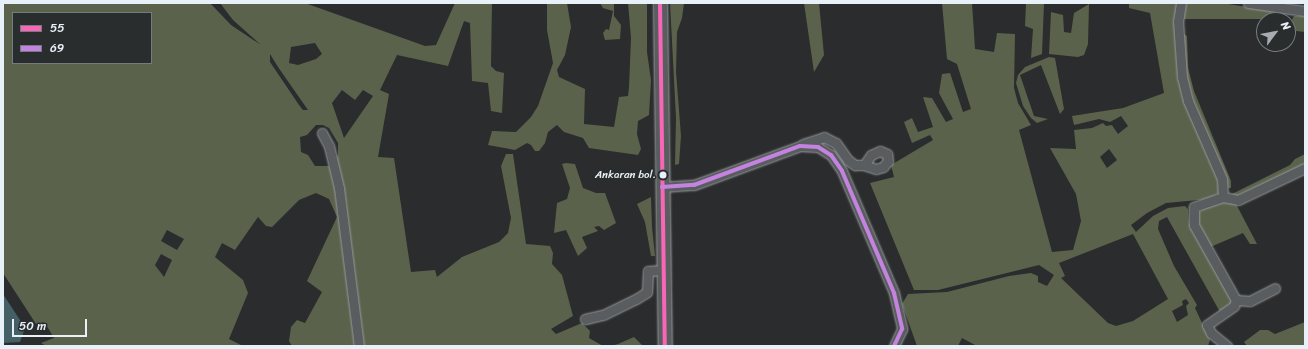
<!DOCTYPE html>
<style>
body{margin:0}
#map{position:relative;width:1308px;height:349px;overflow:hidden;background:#2b2c2d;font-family:Sriracha,sans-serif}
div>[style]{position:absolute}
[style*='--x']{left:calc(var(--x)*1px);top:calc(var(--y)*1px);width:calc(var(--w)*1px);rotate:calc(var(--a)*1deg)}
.green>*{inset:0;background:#5b624b}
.water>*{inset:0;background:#445f65}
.roads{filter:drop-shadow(0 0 1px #96989a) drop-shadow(0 0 1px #96989a)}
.street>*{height:9px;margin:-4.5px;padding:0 4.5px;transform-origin:4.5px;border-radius:4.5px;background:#5a5d60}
.secondary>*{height:13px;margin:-6.5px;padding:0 6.5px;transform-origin:6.5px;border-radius:6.5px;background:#5a5d60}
.bus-1>*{height:4px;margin:-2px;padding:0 2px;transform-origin:2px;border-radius:2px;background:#fa66b7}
.bus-2>*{height:4px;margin:-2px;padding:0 2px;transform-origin:2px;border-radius:2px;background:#c483df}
.dots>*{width:11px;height:11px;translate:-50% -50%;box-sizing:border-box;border:2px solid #2a2d2e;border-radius:50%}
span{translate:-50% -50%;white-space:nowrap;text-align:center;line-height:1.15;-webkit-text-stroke:3px #2a2d2e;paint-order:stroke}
.bus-label{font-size:11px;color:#e8f1f8}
.right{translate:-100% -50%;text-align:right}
.frame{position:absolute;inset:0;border:4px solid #e8f1f8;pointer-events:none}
.legend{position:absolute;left:12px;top:12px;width:140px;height:52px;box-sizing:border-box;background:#2a2d2e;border:1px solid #767b7f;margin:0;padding:5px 7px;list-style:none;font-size:12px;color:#e8f1f8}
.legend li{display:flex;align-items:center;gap:8px;height:20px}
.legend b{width:20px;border:1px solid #767b7f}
.north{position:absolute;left:1256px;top:12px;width:40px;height:40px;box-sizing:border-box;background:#2a2d2e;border:1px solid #767b7f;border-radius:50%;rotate:58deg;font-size:11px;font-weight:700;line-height:16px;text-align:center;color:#e8f1f8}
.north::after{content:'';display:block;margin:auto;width:14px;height:18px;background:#a6acb1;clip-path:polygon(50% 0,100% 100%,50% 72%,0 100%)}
.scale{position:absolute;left:12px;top:319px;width:75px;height:18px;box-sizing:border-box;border:2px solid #e8f1f8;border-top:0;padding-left:5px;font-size:12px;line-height:14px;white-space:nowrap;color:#e8f1f8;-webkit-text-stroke:3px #2a2d2e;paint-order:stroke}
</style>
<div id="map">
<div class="green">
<div style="clip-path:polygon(evenodd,3px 3px,210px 3px,231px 25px,261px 45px,233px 20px,220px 3px,305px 3px,425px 46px,436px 45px,455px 3px,492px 3px,491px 66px,496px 71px,504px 73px,502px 113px,491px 111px,488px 83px,472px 81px,470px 23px,464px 21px,448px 66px,397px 55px,380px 90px,389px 94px,378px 157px,394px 158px,411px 272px,435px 270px,437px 277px,462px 257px,499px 242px,508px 233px,511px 218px,501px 166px,506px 154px,513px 154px,526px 244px,550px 246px,553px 253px,552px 264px,562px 275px,573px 316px,551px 329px,556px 334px,582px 323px,590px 331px,589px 338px,603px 346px,361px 346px,354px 322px,354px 346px,292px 346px,289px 341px,291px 327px,297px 320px,305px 323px,322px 292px,307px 281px,337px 217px,329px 199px,316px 193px,299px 200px,272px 227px,266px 226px,258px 217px,235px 250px,222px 243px,215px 257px,243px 280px,248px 293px,229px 339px,243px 346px,46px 346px,41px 343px,54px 338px,45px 323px,36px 324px,3px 273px,3px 3px,13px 13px,151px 13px,151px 63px,13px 63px,13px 13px,3px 3px,315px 43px,322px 54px,316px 59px,298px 65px,289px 63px,291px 47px,315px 43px,3px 3px,270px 54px,278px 67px,308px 110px,303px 110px,299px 105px,270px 62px,270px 54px,3px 3px,342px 90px,355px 100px,363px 90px,373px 96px,344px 138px,332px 103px,342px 90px,3px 3px,316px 125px,323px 125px,329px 128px,338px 143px,338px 155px,333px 166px,315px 166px,308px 155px,301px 152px,300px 137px,307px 135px,316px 125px,3px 3px,167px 230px,184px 239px,177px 250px,161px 241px,167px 230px,3px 3px,161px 254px,172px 260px,164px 277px,155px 265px,161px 254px)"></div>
<div style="clip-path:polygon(547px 3px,567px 3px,571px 27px,565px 55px,557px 70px,559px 77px,585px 89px,584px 124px,614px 127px,619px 97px,628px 96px,629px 87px,631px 38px,628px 3px,647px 3px,647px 52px,651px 80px,649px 115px,638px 121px,637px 134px,641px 149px,638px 155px,589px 148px,583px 138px,564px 132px,557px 125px,548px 132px,545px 143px,539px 151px,535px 151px,531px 145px,527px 143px,515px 150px,488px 145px,492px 131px,516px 132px,531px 117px,538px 106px,553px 63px,547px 30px)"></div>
<div style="clip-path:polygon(600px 3px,614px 3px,614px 16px,621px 25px,620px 39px,605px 40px,603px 33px,606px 29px,609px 30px,613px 11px,603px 8px)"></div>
<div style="clip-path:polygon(670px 3px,684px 3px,682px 18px,677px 32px,676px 72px,681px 136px,679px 164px,675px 165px,676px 118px)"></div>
<div style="clip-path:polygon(804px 3px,819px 3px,824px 55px,814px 72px)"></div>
<div style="clip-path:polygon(evenodd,942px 3px,972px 3px,975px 49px,994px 52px,997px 33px,1015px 34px,1014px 88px,1018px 103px,1031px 125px,1019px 130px,1052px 252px,1073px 250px,1081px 221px,1076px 194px,1050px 148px,1076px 149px,1074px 130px,1092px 128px,1103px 123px,1106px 126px,1112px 125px,1118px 134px,1128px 126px,1121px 116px,1110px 122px,1099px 119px,1074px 125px,1072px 116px,1123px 108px,1164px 93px,1150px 13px,1129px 8px,1129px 3px,1179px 3px,1179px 68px,1219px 184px,1220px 192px,1209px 199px,1166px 203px,1147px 213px,1131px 225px,1136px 232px,1153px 216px,1168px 208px,1185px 206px,1188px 209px,1189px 223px,1233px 302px,1220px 312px,1167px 217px,1159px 221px,1158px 229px,1174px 266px,1197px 305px,1195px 308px,1210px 340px,1208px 346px,977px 346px,962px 338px,958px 346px,917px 346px,902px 304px,908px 294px,947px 292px,1009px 276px,1031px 273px,1038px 276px,1038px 282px,1047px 286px,1054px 275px,1039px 265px,938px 290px,914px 290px,870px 183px,894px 177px,891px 165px,933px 140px,930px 135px,912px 143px,904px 122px,912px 118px,918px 132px,933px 127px,923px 97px,932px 98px,946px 122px,953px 119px,939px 93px,942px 74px,950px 73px,963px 112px,971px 109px,957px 64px,947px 59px,942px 3px,1109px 149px,1117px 160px,1107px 168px,1100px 157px,1109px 149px,942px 3px,1133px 234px,1168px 299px,1133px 321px,1116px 326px,1108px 323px,1061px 278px,1065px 276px,1059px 263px,1133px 234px,942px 3px,1186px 299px,1189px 303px,1186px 306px,1188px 315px,1177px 322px,1172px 311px,1183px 305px,1182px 301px,1186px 299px)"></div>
<div style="clip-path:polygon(1026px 3px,1044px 3px,1042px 54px,1031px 58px,1033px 29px,1025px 26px)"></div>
<div style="clip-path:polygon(1185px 3px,1222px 3px,1284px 13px,1286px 19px,1182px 19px)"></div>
<div style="clip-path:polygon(1089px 4px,1088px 44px,1084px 55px,1078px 57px,1049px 54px,1051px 12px,1063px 15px,1064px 32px,1071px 33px,1074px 13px)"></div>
<div style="clip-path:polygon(1294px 16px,1305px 16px,1305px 32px,1296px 31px,1292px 20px)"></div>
<div style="clip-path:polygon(1181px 32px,1187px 36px,1188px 68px,1194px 91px,1231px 181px,1231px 188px,1228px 188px,1226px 179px,1193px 105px,1183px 74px)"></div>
<div style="clip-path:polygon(1049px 57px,1055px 58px,1064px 109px,1060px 114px,1041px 65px,1020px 75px,1034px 116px,1048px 119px,1037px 123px,1031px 118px,1023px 106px,1016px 83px,1018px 75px,1025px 67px)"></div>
<div style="clip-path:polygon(1305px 154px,1305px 165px,1234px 197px,1232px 194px,1290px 165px,1295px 159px)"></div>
<div style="clip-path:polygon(566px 163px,575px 164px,583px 188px,596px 193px,605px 193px,616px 223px,604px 230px,599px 226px,594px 227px,598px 231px,582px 237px,587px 248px,578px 256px,566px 230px,554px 233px,557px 203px,567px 199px,570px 188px,562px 164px)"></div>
<div style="clip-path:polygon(651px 197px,652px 227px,655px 256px,651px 256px,645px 222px,637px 204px)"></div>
<div style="clip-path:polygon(1225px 202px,1236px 204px,1257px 244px,1250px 244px,1243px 233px,1208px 248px,1197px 224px,1198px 213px,1205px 208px)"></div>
<div style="clip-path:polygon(1305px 322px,1305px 346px,1247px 346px,1244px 342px,1260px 330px,1268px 330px,1275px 334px)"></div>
<div style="clip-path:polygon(634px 337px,643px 346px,611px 346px,618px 344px)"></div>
</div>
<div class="water">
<div style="clip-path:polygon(3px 294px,20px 320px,24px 331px,20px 342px,3px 343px)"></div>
</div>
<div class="roads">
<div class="street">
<div style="--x:1181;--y:3;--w:18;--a:99"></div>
<div style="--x:1178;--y:21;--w:56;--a:85.9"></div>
<div style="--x:1182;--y:77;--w:25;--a:76"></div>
<div style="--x:1188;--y:101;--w:85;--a:66.4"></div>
<div style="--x:1222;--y:179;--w:18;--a:87"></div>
<div style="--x:1223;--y:197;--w:31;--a:161"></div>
<div style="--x:1194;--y:207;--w:18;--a:90"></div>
<div style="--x:1194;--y:225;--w:86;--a:60.8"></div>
<div style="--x:1236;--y:300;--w:6;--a:108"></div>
<div style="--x:1234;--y:306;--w:33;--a:145"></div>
<div style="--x:1207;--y:325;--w:9;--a:63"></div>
<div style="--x:1211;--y:333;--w:21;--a:39"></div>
<div style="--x:1248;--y:3;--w:58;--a:8"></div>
<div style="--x:322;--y:133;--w:15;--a:62"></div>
<div style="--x:329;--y:146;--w:43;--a:76.6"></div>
<div style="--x:339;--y:188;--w:159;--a:82.8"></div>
<div style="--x:803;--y:144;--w:22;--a:-18"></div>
<div style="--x:824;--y:137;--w:13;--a:27"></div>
<div style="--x:836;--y:143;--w:21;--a:55"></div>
<div style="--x:848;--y:160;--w:9;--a:36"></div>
<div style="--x:855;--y:165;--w:9;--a:0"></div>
<div style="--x:864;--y:165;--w:12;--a:-55"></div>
<div style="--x:871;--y:155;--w:10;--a:-24"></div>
<div style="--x:880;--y:151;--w:8;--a:23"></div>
<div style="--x:887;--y:154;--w:7;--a:82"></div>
<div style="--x:888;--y:161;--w:8;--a:130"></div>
<div style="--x:883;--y:167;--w:7;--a:164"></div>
<div style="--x:876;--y:169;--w:13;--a:-162"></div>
<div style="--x:662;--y:187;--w:32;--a:-4"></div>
<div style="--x:694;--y:185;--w:113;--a:-20.2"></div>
<div style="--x:800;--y:146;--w:18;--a:3"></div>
<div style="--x:818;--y:147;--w:15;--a:32"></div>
<div style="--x:831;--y:155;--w:19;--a:55"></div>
<div style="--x:842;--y:171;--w:133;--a:66.9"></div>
<div style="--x:894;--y:293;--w:37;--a:77"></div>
<div style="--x:902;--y:329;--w:19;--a:115"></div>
<div style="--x:1223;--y:197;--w:15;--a:11"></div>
<div style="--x:1238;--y:200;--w:74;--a:-25.5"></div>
<div style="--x:1236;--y:300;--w:14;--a:4"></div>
<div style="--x:1250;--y:301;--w:28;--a:-27"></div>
<div style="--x:585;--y:319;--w:18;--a:-13"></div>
<div style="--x:603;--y:315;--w:37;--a:-26"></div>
<div style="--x:636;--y:299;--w:13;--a:-32"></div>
<div style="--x:647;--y:292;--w:21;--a:-87"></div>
<div style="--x:648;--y:271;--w:16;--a:-4"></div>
</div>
<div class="secondary">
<div style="--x:660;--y:3;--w:343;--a:89.2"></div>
</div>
</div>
<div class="bus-1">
<div style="--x:660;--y:3;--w:343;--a:89.2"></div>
</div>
<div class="bus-2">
<div style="--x:662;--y:187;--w:32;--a:-4"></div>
<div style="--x:694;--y:185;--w:113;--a:-20.2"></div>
<div style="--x:800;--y:146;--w:18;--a:3"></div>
<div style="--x:818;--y:147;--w:15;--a:32"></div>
<div style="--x:831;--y:155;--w:19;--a:55"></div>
<div style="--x:842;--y:171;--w:133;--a:66.9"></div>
<div style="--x:894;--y:293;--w:37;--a:77"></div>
<div style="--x:902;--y:329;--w:19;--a:115"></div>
</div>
<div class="dots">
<div style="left:663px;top:175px;background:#e8f1f8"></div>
</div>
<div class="bus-label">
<span class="right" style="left:656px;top:175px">Ankaran bol.</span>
</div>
<div class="frame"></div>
<ul class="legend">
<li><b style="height:5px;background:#fa66b7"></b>55</li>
<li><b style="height:5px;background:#c483df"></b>69</li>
</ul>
<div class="north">N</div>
<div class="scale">50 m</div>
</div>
